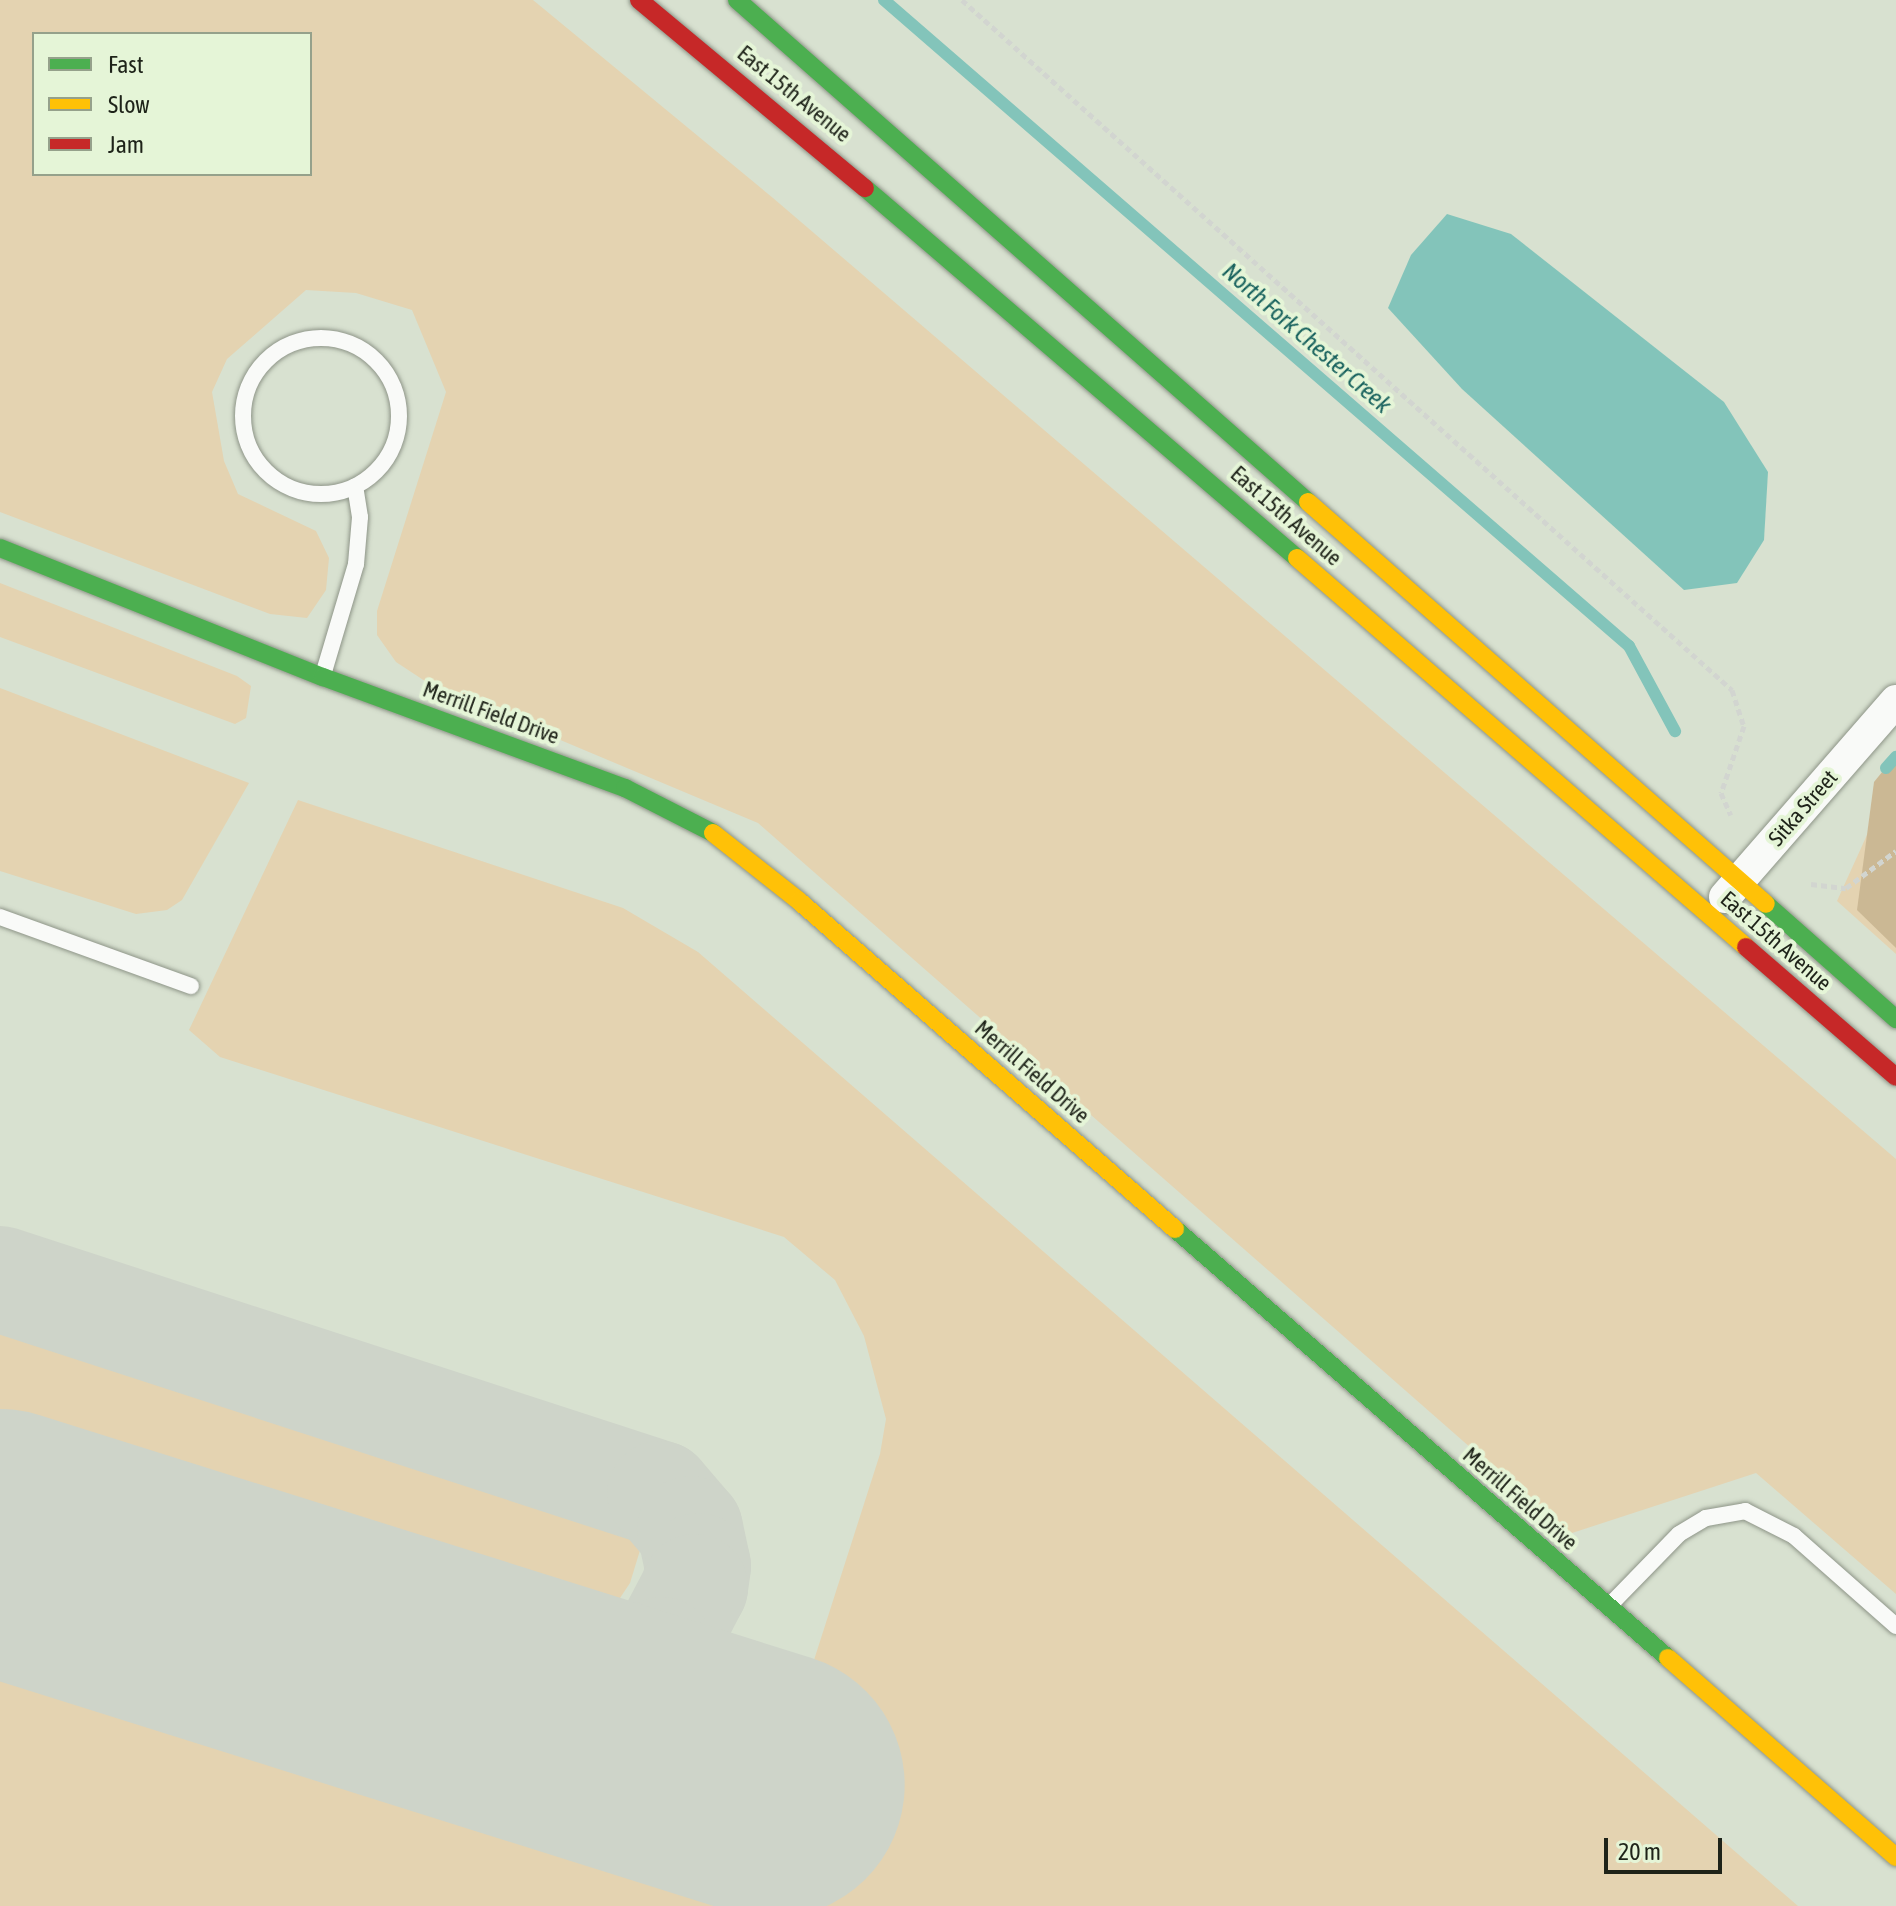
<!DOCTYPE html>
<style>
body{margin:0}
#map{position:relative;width:1896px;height:1906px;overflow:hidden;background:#d8e1d0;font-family:"Asap Condensed",sans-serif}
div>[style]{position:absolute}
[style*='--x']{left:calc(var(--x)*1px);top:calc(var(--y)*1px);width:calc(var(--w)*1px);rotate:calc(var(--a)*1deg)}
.green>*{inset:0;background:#e4d3b1}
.forest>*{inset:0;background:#cbb894}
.water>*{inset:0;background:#83c4ba}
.stream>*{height:12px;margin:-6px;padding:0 6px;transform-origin:6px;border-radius:6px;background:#83c4ba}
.taxiway>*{height:106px;margin:-53px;padding:0 53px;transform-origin:53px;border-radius:53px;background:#ced4c9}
.runway>*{height:266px;margin:-133px;padding:0 133px;transform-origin:133px;border-radius:133px;background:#ced4c9}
.path>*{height:5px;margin-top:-2.5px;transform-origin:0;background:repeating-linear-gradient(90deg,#d2d5d0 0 6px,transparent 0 10px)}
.roads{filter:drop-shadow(0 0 2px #8e9588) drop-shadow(0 0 2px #8e9588)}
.lane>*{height:16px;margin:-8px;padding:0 8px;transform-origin:8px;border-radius:8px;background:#f9faf8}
.lane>.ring{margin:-8px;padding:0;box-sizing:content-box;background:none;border:16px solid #f9faf8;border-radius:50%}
.street>*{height:32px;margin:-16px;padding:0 16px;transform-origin:16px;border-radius:16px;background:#f9faf8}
.fast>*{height:18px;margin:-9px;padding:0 9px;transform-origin:9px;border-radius:9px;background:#4caf50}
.slow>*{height:18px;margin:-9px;padding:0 9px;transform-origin:9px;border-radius:9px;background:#ffc107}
.jam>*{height:18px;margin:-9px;padding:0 9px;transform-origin:9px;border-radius:9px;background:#c62828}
span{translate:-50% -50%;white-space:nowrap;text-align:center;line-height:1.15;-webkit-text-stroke:8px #e5f5d7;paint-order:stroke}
.street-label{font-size:22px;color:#1e2319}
.water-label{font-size:24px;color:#17615d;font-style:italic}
.legend{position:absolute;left:32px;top:32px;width:280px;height:144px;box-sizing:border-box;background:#e5f5d7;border:2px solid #95a18b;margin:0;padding:10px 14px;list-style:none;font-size:24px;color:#1e2319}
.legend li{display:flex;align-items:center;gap:16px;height:40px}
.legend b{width:40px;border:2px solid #95a18b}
.scale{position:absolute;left:1604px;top:1838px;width:118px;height:36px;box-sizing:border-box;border:4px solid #1e2319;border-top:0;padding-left:10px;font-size:24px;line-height:28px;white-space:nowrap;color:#1e2319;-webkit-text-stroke:6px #e5f5d7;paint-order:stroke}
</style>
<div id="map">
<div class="green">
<div style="clip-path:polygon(evenodd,0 0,533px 0,773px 198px,1896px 1159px,1896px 1594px,1756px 1473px,1569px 1534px,758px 823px,434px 687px,396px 662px,377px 635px,377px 611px,446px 392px,412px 310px,356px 293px,306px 290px,227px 359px,212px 392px,224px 461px,238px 494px,316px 531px,329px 558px,326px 590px,307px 618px,270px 614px,0 512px,0 0,34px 34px,310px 34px,310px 174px,34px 174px,34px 34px)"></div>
<div style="clip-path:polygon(0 583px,237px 676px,251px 686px,246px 718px,235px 724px,0 637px)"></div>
<div style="clip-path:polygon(0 688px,249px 783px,182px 900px,167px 910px,136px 914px,0 871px)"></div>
<div style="clip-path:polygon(1896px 771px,1896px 954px,1837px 901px)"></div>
<div style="clip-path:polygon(298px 800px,623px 908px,698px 952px,1798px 1906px,0 1906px,0 1638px,748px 1866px,880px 1454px,886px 1419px,864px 1336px,835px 1280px,784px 1237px,220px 1057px,189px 1030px)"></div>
<div style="clip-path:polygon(0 1317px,590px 1491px,618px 1510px,641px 1547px,630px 1583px,612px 1610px,568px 1619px,0 1453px)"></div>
</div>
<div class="forest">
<div style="clip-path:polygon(1896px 755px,1896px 948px,1857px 910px,1874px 782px)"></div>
</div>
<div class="water">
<div style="clip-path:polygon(1447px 214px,1511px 234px,1724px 402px,1768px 472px,1764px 540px,1737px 583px,1684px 590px,1462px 389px,1388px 308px,1411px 255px)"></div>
</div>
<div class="stream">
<div style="--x:884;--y:0;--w:986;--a:40.93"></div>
<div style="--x:1629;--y:646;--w:97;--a:61.6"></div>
<div style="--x:1886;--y:768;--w:15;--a:-48"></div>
</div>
<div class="taxiway">
<div style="--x:0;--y:1279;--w:694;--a:18.04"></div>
<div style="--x:660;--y:1494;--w:46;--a:49.4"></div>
<div style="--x:690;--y:1529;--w:38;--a:78"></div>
<div style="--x:698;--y:1566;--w:21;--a:98"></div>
<div style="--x:695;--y:1587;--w:71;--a:117.6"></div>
<div style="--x:662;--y:1650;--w:41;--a:140.9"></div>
<div style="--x:630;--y:1676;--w:53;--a:169.1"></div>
<div style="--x:578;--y:1686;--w:168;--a:-174.5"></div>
</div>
<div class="runway">
<div style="--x:0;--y:1542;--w:809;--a:17.47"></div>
</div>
<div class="path">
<div style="--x:962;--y:0;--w:1034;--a:41.86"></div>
<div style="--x:1732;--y:690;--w:38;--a:72"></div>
<div style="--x:1744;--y:726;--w:71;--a:108.9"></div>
<div style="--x:1721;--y:793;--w:24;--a:66"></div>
<div style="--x:1811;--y:884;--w:35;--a:7"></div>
<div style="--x:1846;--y:888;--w:62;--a:-36.5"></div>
</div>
<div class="roads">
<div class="lane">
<div class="ring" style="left:243px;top:338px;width:140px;height:140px"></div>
<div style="--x:323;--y:675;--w:116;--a:-73.4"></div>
<div style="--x:356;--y:564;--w:47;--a:-85.1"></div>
<div style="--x:360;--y:517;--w:31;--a:-99"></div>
<div style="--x:0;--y:917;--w:203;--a:19.9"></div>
<div style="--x:1609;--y:1606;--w:100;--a:-45.8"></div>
<div style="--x:1679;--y:1534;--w:31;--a:-31"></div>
<div style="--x:1706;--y:1518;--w:40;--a:-10"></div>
<div style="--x:1745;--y:1511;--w:55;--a:27"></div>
<div style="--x:1794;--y:1536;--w:136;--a:41.4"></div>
</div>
<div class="street">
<div style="--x:1725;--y:897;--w:260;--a:-48.9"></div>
</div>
<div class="fast">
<div style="--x:737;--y:0;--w:760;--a:41.32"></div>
<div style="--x:865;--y:188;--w:569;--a:40.58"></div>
<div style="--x:0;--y:548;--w:348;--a:21.8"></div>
<div style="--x:323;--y:677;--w:322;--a:20.2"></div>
<div style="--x:625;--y:788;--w:99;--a:27.1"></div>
<div style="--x:1766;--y:904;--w:174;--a:41.5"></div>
<div style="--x:1175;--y:1229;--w:654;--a:41.03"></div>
</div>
<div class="slow">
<div style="--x:1308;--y:502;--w:609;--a:41.27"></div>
<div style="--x:1297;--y:558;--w:594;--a:40.9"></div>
<div style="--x:713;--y:833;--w:110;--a:38.3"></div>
<div style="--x:799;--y:901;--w:499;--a:41.1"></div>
<div style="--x:1668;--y:1658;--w:303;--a:41.1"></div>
</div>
<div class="jam">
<div style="--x:639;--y:0;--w:294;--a:39.8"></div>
<div style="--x:1746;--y:947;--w:198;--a:40.9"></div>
</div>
</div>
<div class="street-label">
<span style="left:794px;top:94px;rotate:39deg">East 15th Avenue</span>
<span style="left:1286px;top:516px;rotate:41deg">East 15th Avenue</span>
<span style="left:491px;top:713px;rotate:20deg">Merrill Field Drive</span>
<span style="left:1803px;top:808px;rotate:-49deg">Sitka Street</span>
<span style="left:1776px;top:941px;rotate:41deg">East 15th Avenue</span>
<span style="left:1032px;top:1072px;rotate:41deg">Merrill Field Drive</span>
<span style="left:1520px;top:1499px;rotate:41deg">Merrill Field Drive</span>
</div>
<div class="water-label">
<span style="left:1307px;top:338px;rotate:41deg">North Fork Chester Creek</span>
</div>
<ul class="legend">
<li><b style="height:10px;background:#4caf50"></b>Fast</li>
<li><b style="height:10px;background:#ffc107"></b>Slow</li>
<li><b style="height:10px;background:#c62828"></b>Jam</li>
</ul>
<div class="scale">20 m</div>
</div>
